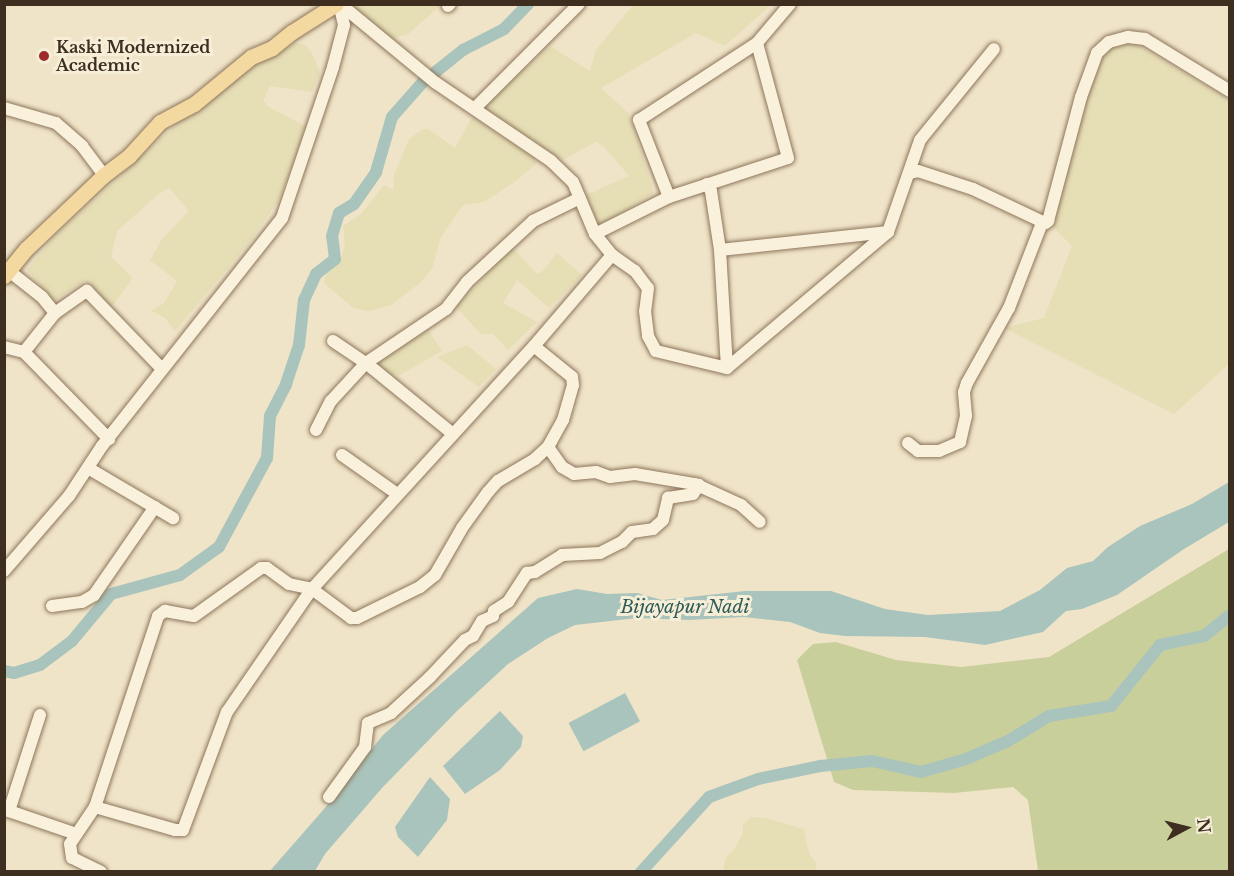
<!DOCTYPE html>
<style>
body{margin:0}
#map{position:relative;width:1234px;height:876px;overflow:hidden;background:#f0e4c8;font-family:"Libre Baskerville",serif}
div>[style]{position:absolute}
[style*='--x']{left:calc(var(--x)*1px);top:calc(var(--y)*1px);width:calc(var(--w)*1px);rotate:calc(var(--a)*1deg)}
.farmland>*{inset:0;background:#e6deb5}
.green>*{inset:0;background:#c9cf9b}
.water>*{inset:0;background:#a9c4bc;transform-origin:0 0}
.canal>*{height:12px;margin:-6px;padding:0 6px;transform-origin:6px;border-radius:6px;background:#a9c4bc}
.roads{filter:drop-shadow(0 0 2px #8d765c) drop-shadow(0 0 2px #8d765c)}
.minor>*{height:12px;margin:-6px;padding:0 6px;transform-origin:6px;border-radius:6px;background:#faf1dc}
.major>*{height:15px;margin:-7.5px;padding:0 7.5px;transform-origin:7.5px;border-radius:7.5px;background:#f3d9a0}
.dots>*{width:16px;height:16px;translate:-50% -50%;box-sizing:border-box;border:3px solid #f7eed8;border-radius:50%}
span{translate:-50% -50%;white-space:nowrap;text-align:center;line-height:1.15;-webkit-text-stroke:6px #f7eed8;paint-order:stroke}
.poi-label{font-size:16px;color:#3d2e20;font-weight:700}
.left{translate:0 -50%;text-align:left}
.water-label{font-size:18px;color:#2f5d5a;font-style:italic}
.frame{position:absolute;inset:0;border:6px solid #3d2e20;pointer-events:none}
.north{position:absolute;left:1156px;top:798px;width:60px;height:60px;-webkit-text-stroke:4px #f7eed8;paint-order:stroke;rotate:83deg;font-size:16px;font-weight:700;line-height:24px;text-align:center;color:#3d2e20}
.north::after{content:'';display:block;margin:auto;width:21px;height:27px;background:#3d2e20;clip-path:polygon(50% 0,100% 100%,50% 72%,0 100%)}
</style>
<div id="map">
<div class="farmland">
<div style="clip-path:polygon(347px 4px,441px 5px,408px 34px,391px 39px)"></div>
<div style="clip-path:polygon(633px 5px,771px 5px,725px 46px,696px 33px,601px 88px,629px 114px,654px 193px,599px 226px,586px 195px,629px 176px,604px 147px,596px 142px,562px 160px,482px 108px,550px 46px,590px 71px,596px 50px)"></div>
<div style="clip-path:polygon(1131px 41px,1229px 100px,1229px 364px,1174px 414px,1004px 328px,1044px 318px,1072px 246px,1050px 224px,1084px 98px,1106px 50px)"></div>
<div style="clip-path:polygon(296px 43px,306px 45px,315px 59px,320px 73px,312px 92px,270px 86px,263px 101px,269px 107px,307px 127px,280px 198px,252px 239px,175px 331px,165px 318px,151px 311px,164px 303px,177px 281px,150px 260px,162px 239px,189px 211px,169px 188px,161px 192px,117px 231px,111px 257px,133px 278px,110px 309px,85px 281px,54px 301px,27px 270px,54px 237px,183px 118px,208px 103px,256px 62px)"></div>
<div style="clip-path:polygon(472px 117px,534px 158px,537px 163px,516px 181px,484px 202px,463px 205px,441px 237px,432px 269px,420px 283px,391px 305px,369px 311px,353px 308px,324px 283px,325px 277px,342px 256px,345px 244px,343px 226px,361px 214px,384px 185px,393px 190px,394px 175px,409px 139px,423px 129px,428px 129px,455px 148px)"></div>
<div style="clip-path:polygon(512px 247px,537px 274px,543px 271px,557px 253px,582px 275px,549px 308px,517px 280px,503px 303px,537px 322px,508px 350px,493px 334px,481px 334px,456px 307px)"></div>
<div style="clip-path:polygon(426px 327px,442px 351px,400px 375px,388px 375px,373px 364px)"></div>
<div style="clip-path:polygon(467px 345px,496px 369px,479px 387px,437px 357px)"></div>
<div style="clip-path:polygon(751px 817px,765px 818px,804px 829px,809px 853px,816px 863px,816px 871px,723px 871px,726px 858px,735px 848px,743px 833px,743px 825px)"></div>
</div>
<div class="green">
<div style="clip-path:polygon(1229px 549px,1229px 871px,1038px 871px,1028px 800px,1013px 787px,954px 793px,853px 790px,834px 782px,797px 660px,813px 644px,836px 642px,896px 660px,961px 667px,1049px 657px)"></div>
</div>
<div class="water">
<div style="clip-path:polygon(1229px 482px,1229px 522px,1184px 549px,1117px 595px,1082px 609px,1066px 611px,1043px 632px,985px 645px,925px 637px,845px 636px,820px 633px,790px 622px,744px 617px,689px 620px,637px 618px,575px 625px,548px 638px,508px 664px,457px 711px,382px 788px,325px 854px,315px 871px,269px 872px,324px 809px,383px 735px,538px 598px,577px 589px,607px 594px,637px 593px,662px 600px,745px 591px,831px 591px,885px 609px,928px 615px,1000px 611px,1040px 590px,1067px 568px,1093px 561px,1108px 547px,1140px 526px,1192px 504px)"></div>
<div style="left:625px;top:693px;width:32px;height:64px;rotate:62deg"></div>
<div style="clip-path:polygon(500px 711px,523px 736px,521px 747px,500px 770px,465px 794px,443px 766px)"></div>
<div style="clip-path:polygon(430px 777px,450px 799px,447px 820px,418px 857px,398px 837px,395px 827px)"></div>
</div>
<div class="canal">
<div style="--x:4;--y:671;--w:10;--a:11"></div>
<div style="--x:14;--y:673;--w:27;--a:-17"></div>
<div style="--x:40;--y:665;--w:40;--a:-37"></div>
<div style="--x:72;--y:641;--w:61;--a:-50.3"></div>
<div style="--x:111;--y:594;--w:72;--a:-15.4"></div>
<div style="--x:180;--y:575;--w:48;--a:-35.7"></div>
<div style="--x:219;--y:547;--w:101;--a:-61.7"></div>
<div style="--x:267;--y:458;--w:42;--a:-85.9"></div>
<div style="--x:270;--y:416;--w:36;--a:-63"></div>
<div style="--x:286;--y:384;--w:41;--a:-71.6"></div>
<div style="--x:299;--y:345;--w:45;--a:-83.7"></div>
<div style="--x:304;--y:300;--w:29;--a:-65"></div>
<div style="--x:316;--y:274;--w:24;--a:-38"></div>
<div style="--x:335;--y:259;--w:23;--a:-97"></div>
<div style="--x:332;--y:236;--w:24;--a:-73"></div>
<div style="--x:339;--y:213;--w:17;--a:-31"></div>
<div style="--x:354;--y:204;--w:39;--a:-55"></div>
<div style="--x:376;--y:172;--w:57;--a:-73.8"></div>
<div style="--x:392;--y:117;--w:47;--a:-48.5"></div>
<div style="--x:423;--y:82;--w:51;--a:-38.7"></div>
<div style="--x:463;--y:50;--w:46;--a:-27.1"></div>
<div style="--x:504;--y:29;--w:35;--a:-46"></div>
<div style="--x:641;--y:872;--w:101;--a:-47.8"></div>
<div style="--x:709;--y:797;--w:52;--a:-20.2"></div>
<div style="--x:758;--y:779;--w:63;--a:-11.8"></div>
<div style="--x:820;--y:766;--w:52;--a:-5.5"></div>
<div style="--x:872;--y:761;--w:50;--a:12.7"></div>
<div style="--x:921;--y:772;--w:47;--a:-16.1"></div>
<div style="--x:966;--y:759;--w:46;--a:-23.2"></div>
<div style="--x:1008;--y:741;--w:48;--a:-31.4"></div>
<div style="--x:1049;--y:716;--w:63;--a:-9.2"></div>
<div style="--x:1111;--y:706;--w:78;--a:-51.2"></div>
<div style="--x:1160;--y:645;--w:45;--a:-11.6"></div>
<div style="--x:1204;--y:636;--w:33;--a:-39"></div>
</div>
<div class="roads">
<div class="minor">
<div style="--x:340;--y:4;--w:124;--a:39.5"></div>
<div style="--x:436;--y:83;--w:139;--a:34.1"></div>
<div style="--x:551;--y:161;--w:30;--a:44"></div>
<div style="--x:573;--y:182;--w:56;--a:67.1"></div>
<div style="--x:595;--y:234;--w:27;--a:51"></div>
<div style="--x:612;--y:255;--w:28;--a:35"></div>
<div style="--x:635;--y:271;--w:21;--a:53"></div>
<div style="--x:648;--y:288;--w:23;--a:97"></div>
<div style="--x:645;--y:311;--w:25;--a:83"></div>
<div style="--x:648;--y:336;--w:17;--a:62"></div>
<div style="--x:656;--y:351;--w:73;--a:13.5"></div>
<div style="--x:448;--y:6;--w:3;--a:-45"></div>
<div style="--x:4;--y:108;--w:54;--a:16.1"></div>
<div style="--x:56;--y:123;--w:35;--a:41"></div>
<div style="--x:82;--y:146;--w:36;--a:53"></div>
<div style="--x:475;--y:108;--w:147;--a:-45"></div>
<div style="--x:910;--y:173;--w:8;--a:-14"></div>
<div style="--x:918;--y:171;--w:58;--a:18.1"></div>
<div style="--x:973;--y:189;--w:80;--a:25.3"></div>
<div style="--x:1045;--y:223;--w:4;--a:-34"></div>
<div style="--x:1048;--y:221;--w:128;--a:-75.1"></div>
<div style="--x:1081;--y:97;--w:47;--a:-70"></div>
<div style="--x:1097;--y:53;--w:16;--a:-43"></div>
<div style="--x:1109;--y:42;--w:20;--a:-15"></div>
<div style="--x:1128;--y:37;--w:17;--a:7"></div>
<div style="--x:1145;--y:39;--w:100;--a:31.5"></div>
<div style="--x:707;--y:184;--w:8;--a:60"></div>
<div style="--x:711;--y:191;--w:60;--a:81.3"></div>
<div style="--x:720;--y:250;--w:118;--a:86.6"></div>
<div style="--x:669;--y:197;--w:83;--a:-111.3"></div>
<div style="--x:639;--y:120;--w:141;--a:-33.1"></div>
<div style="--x:757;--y:43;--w:51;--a:-49.8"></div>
<div style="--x:595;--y:234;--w:83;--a:-26.6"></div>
<div style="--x:669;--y:197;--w:125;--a:-18.1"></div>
<div style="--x:788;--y:158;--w:119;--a:-105.1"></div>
<div style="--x:720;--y:250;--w:169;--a:-6.1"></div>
<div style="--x:9;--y:271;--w:42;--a:38.2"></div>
<div style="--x:42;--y:297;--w:21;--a:51"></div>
<div style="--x:333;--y:341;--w:40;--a:34"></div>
<div style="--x:366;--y:363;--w:112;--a:39.2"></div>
<div style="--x:4;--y:347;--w:21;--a:14"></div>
<div style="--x:24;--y:352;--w:50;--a:-51.5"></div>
<div style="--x:55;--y:313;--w:39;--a:-35"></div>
<div style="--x:87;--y:291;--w:108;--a:46.1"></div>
<div style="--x:24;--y:352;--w:122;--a:45.7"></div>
<div style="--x:727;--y:368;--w:211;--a:-40.2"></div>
<div style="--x:888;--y:232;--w:97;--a:-70.8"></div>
<div style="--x:920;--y:140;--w:117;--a:-50.9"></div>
<div style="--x:316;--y:430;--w:33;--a:-63"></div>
<div style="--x:331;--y:401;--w:52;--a:-47.4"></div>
<div style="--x:366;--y:363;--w:97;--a:-34"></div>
<div style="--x:446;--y:309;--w:34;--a:-52"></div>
<div style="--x:467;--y:282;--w:90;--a:-42.7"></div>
<div style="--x:533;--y:221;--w:52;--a:-26.1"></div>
<div style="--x:908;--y:443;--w:13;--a:39"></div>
<div style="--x:918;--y:451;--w:21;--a:0"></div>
<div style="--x:939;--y:451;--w:23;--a:-23"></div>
<div style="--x:960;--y:442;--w:27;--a:-77"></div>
<div style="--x:966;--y:416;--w:24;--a:-95"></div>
<div style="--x:964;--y:392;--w:9;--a:-72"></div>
<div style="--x:967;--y:383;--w:86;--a:-60.8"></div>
<div style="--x:1009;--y:308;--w:91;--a:-68.8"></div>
<div style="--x:548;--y:447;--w:24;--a:55"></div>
<div style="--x:562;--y:467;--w:14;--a:30"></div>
<div style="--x:574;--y:474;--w:22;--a:-5"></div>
<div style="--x:596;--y:472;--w:15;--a:20"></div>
<div style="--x:610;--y:477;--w:25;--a:-7"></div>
<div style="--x:635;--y:474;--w:61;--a:9.5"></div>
<div style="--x:695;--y:484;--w:51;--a:24.5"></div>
<div style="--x:741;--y:505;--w:25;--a:42"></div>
<div style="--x:342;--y:455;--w:67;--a:35.3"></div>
<div style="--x:88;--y:468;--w:99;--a:30.5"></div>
<div style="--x:4;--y:571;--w:99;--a:-49.1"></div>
<div style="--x:69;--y:496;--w:60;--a:-56.6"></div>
<div style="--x:102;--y:446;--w:290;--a:-51.7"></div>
<div style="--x:282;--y:218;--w:159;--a:-71.3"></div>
<div style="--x:333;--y:67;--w:43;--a:-75.3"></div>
<div style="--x:344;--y:25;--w:22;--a:-103"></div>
<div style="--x:52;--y:606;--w:30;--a:-8"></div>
<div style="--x:82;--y:602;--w:14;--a:-30"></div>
<div style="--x:94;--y:595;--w:107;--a:-55.3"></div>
<div style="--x:40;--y:715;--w:101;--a:107.9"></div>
<div style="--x:9;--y:811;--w:71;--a:18.9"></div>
<div style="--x:329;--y:797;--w:62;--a:-54.2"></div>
<div style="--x:365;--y:747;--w:24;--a:-83"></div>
<div style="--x:368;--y:723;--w:25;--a:-23"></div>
<div style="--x:391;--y:713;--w:53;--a:-42.7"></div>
<div style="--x:430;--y:677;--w:51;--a:-46.6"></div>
<div style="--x:465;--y:640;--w:9;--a:-27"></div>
<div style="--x:473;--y:636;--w:17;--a:-59"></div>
<div style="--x:482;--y:621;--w:12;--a:-24"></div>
<div style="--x:493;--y:616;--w:5;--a:-79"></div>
<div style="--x:494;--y:611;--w:17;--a:-33"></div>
<div style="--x:508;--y:602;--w:35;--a:-57"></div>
<div style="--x:527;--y:573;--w:8;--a:-7"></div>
<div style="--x:535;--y:572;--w:32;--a:-32"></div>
<div style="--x:562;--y:555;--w:38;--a:-3"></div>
<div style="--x:600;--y:553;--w:25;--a:-27"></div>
<div style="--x:622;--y:542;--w:14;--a:-45"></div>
<div style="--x:632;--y:532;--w:21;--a:-8"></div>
<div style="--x:653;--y:529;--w:13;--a:-42"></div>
<div style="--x:663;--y:520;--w:23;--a:-77"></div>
<div style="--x:668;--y:498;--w:25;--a:-9"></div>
<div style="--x:693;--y:494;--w:11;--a:-56"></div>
<div style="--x:95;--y:807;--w:83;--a:16"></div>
<div style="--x:175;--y:830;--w:8;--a:0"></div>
<div style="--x:183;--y:830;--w:126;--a:-69.6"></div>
<div style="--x:227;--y:712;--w:150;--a:-55.4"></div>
<div style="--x:312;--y:589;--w:329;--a:-47.6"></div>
<div style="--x:534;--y:346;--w:120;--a:-49.4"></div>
<div style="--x:101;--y:872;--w:32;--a:-154"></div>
<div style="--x:72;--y:858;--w:14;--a:-98"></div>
<div style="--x:70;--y:844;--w:45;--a:-56"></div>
<div style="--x:95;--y:807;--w:201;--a:-71.7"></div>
<div style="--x:158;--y:616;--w:9;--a:-36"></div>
<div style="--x:165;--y:611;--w:29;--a:10"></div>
<div style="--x:194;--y:616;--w:82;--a:-35.6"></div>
<div style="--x:261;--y:568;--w:6;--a:0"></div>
<div style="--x:267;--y:568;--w:27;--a:36"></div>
<div style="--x:289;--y:584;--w:24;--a:12"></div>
<div style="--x:312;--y:589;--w:49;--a:36.6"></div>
<div style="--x:351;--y:618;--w:6;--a:0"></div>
<div style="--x:357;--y:618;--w:70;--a:-26.2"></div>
<div style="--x:420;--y:587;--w:19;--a:-39"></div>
<div style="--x:435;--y:575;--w:54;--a:-60.1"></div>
<div style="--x:462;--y:528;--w:44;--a:-54.2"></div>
<div style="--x:488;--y:492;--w:15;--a:-48"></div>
<div style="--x:498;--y:481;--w:43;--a:-30.7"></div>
<div style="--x:535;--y:459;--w:18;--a:-43"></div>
<div style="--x:548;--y:447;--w:31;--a:-61"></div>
<div style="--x:563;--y:420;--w:36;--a:-74"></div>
<div style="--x:573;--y:385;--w:8;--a:-97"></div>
<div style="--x:572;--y:377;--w:49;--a:-140.8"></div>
</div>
<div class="major">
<div style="--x:4;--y:276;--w:35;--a:-51"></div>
<div style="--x:26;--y:249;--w:108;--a:-43.5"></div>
<div style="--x:104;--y:175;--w:31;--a:-37"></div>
<div style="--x:129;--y:156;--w:46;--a:-47.6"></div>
<div style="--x:160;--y:122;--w:38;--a:-28"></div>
<div style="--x:194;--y:104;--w:74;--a:-39.5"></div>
<div style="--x:251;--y:57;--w:23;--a:-23"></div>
<div style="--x:272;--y:48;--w:26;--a:-39"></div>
<div style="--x:292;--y:32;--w:52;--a:-32.5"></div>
</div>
</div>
<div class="dots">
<div style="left:44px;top:56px;background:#9e2a2b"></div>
</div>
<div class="poi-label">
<span class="left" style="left:56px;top:56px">Kaski Modernized<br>Academic</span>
</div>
<div class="water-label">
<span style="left:685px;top:607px">Bijayapur Nadi</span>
</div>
<div class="frame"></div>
<div class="north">N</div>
</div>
